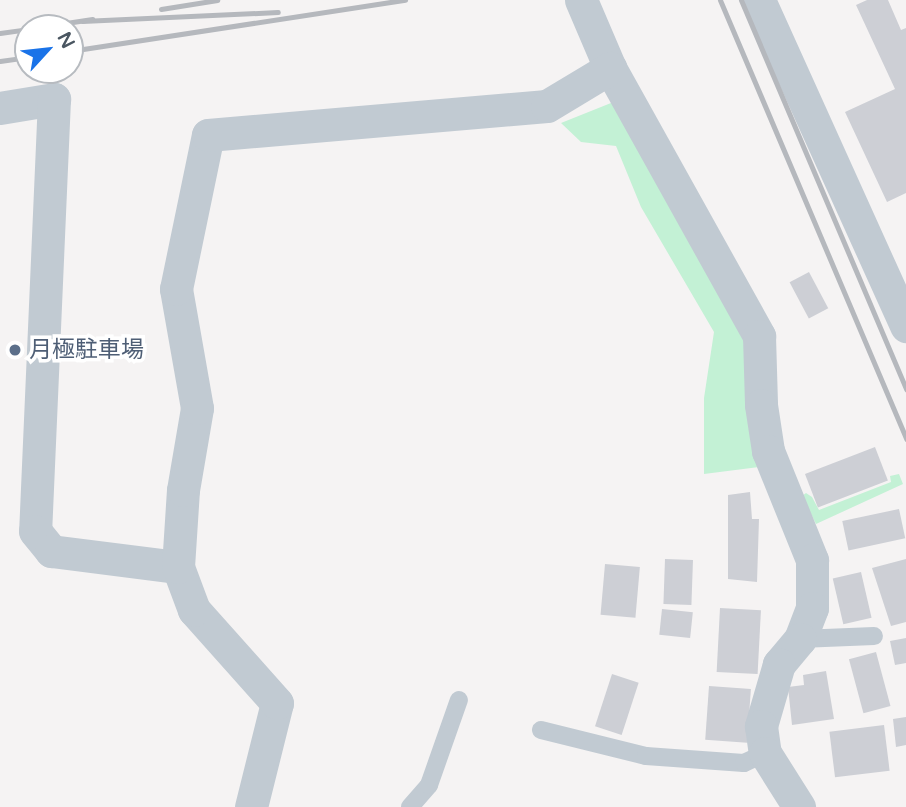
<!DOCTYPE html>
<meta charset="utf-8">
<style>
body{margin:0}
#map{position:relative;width:906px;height:807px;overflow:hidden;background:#f5f3f3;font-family:"Varela Round","Noto Sans JP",sans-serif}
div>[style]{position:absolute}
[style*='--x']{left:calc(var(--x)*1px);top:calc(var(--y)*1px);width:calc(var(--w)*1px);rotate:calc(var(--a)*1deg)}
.green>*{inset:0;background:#c3f1d5}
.building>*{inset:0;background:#cdcfd5;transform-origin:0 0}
.service>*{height:18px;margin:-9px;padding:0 9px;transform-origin:9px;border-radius:9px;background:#c1cad2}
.minor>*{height:33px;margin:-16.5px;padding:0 16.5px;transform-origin:16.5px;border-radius:16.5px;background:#c1cad2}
.rail>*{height:5px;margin:-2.5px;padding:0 2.5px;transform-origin:2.5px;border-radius:2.5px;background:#b5b8bd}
.dots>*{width:19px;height:19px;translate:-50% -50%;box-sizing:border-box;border:4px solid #fff;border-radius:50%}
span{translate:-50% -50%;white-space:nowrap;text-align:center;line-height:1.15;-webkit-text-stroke:7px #fff;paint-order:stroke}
.service-label{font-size:23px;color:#4e5e75}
.left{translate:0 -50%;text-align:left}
.north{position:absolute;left:14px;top:14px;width:70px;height:70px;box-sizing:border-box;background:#fff;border:2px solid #b7bbc0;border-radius:50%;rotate:63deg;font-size:19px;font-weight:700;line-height:28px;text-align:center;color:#4a5661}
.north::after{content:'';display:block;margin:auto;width:24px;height:32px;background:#1a73e8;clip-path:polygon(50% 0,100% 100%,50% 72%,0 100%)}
</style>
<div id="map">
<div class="green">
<div style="clip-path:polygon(616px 101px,743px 332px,759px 467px,704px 474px,704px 398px,714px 332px,641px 207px,616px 146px,581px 142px,561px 123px)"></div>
<div style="clip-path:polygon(899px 474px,903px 484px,816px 524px,802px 496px,806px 493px,812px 497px,819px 510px,891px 482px,890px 476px)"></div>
</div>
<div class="building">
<div style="clip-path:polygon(867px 0,888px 0,901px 30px,906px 28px,906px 193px,887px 202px,845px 112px,895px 89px,856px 5px)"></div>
<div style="left:809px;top:272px;width:41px;height:22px;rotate:62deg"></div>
<div style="left:875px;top:447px;width:36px;height:75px;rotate:69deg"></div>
<div style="clip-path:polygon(750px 492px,752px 519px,759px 519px,757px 582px,728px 579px,728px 495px)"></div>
<div style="left:899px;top:509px;width:30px;height:58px;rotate:78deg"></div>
<div style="left:665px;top:559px;width:28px;height:45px;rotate:2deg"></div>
<div style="clip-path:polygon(906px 559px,906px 622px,891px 626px,872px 568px)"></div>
<div style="left:605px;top:564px;width:35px;height:51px;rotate:5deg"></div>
<div style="left:861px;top:572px;width:47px;height:29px;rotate:77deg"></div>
<div style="left:720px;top:608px;width:41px;height:64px;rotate:3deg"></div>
<div style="left:662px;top:609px;width:31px;height:26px;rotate:6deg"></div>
<div style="clip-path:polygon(906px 638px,906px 663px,895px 665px,890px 641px)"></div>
<div style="left:876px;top:652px;width:56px;height:28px;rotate:75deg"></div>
<div style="clip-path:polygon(826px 671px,834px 719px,792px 725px,788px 687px,804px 685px,803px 675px)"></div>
<div style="left:612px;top:674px;width:28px;height:55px;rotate:18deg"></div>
<div style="left:709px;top:686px;width:42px;height:54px;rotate:4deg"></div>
<div style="clip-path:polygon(906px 717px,906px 745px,896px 747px,893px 719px)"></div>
<div style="left:884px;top:725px;width:46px;height:55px;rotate:83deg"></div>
</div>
<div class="service">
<div style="--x:800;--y:639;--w:74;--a:-2.3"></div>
<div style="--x:541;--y:730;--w:108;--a:13.9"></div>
<div style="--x:646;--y:756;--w:98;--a:4.1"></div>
<div style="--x:744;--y:763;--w:23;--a:-25"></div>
<div style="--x:410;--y:807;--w:29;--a:-49"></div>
<div style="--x:429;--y:785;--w:90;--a:-70.6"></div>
</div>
<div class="minor">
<div style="--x:581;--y:0;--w:74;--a:66.9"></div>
<div style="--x:610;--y:68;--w:307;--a:60.9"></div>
<div style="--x:759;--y:336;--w:69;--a:88.3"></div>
<div style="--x:761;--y:405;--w:47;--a:81.3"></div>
<div style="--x:768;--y:451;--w:118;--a:68"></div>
<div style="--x:812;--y:560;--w:48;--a:90"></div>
<div style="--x:812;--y:608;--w:33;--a:111"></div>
<div style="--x:800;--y:639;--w:33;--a:130"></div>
<div style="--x:779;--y:664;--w:65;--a:106.2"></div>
<div style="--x:761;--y:726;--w:27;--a:82"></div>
<div style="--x:765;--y:753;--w:64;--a:57.8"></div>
<div style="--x:759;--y:0;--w:358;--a:65.7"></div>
<div style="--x:0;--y:108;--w:55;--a:-9.5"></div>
<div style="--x:54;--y:99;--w:432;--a:92.5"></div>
<div style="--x:35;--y:531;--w:26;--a:51"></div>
<div style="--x:51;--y:551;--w:128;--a:7.2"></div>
<div style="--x:251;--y:807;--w:107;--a:-76"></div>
<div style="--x:277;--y:703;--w:125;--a:-131.7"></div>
<div style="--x:194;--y:610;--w:46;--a:-110.4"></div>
<div style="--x:178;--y:567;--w:77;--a:-86.3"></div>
<div style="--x:183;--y:490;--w:83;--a:-80.3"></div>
<div style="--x:197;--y:408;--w:121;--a:-100"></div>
<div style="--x:176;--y:289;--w:157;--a:-78.3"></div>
<div style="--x:208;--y:135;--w:340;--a:-4.9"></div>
<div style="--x:547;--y:106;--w:74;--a:-31.1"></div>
</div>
<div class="rail">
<div style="--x:720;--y:0;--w:477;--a:67"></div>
<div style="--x:741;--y:0;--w:423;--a:67"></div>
<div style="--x:161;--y:9;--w:57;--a:-9.1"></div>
<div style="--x:82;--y:21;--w:196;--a:-2.6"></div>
<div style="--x:33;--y:28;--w:60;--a:-8.7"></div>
<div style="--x:0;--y:33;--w:28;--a:-8"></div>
<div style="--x:70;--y:51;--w:339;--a:-8.7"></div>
<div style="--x:0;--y:61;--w:28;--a:-8"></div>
</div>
<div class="dots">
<div style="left:15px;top:350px;background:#5c6f8a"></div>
</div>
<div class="service-label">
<span class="left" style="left:29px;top:350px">月極駐車場</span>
</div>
<div class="north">N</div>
</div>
